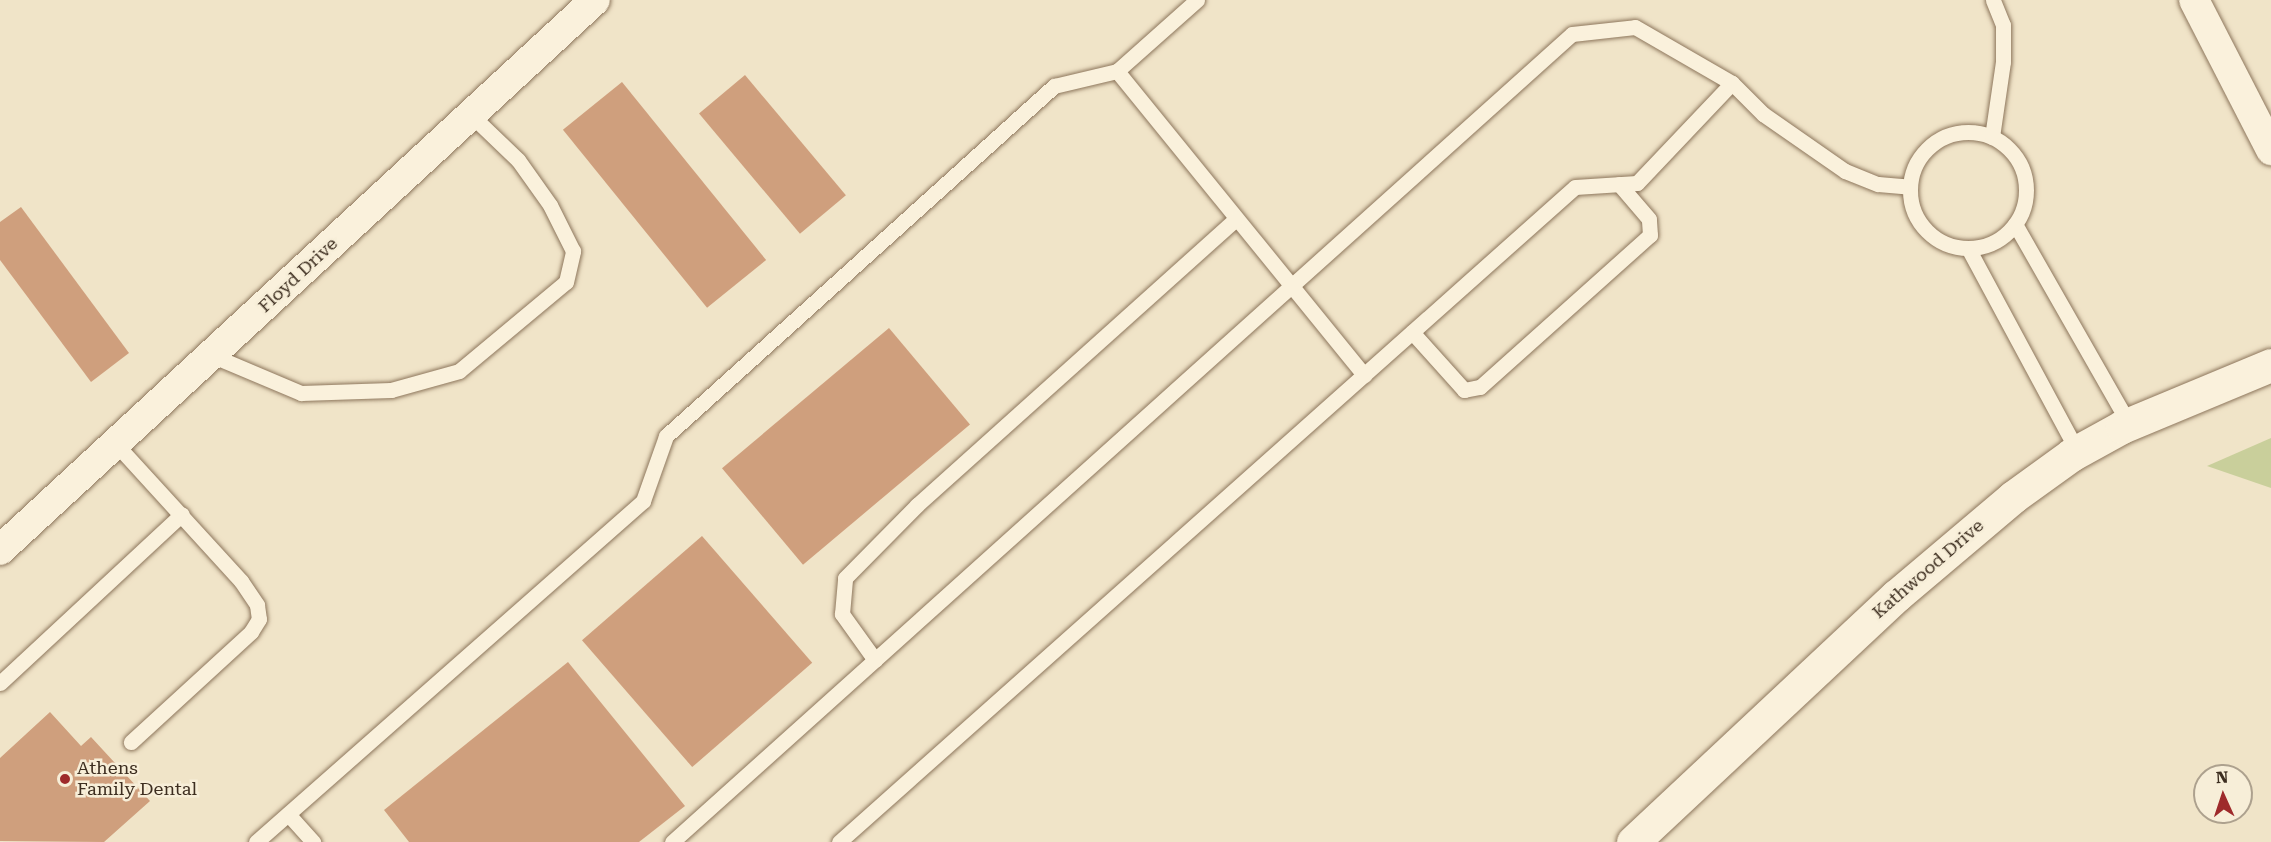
<!DOCTYPE html>
<style>
body{margin:0}
#map{position:relative;width:2271px;height:842px;overflow:hidden;background:#f0e4c8;font-family:"Roboto Serif",serif}
div>[style]{position:absolute}
[style*='--x']{left:calc(var(--x)*1px);top:calc(var(--y)*1px);width:calc(var(--w)*1px);rotate:calc(var(--a)*1deg)}
.green>*{inset:0;background:#c9cf9b}
.building>*{inset:0;background:#cf9f7d;transform-origin:0 0}
.roads{filter:drop-shadow(0 0 2px #8d765c) drop-shadow(0 0 2px #8d765c)}
.lane>*{height:15px;margin:-7.5px;padding:0 7.5px;transform-origin:7.5px;border-radius:7.5px;background:#faf1dc}
.lane>.ring{margin:-7.5px;padding:0;box-sizing:content-box;background:none;border:15px solid #faf1dc;border-radius:50%}
.street>*{height:30px;margin:-15px;padding:0 15px;transform-origin:15px;border-radius:15px;background:#faf1dc}
.secondary>*{height:33px;margin:-16.5px;padding:0 16.5px;transform-origin:16.5px;border-radius:16.5px;background:#faf1dc}
.dots>*{width:16px;height:16px;translate:-50% -50%;box-sizing:border-box;border:3px solid #f7eed8;border-radius:50%}
span{translate:-50% -50%;white-space:nowrap;text-align:center;line-height:1.15;-webkit-text-stroke:5px #f7eed8;paint-order:stroke}
.street-label{font-size:18px;color:#3d2e20}
.poi-label{font-size:18px;color:#3d2e20}
.left{translate:0 -50%;text-align:left}
.north{position:absolute;left:2193px;top:764px;width:60px;height:60px;box-sizing:border-box;background:#f7eed8;border:2px solid #ada18e;border-radius:50%;rotate:357deg;font-size:16px;font-weight:700;line-height:24px;text-align:center;color:#3d2e20}
.north::after{content:'';display:block;margin:auto;width:21px;height:27px;background:#9e2a2b;clip-path:polygon(50% 0,100% 100%,50% 72%,0 100%)}
</style>
<div id="map">
<div class="green">
<div style="clip-path:polygon(2271px 438px,2271px 488px,2207px 466px)"></div>
</div>
<div class="building">
<div style="left:745px;top:75px;width:157px;height:60px;rotate:50deg"></div>
<div style="left:622px;top:82px;width:229px;height:76px;rotate:51deg"></div>
<div style="clip-path:polygon(21px 207px,129px 353px,91px 382px,0 260px,0 222px)"></div>
<div style="left:889px;top:328px;width:126px;height:218px;rotate:50deg"></div>
<div style="left:702px;top:536px;width:168px;height:159px;rotate:49deg"></div>
<div style="clip-path:polygon(568px 662px,685px 806px,639px 842px,409px 842px,384px 810px)"></div>
<div style="clip-path:polygon(50px 712px,81px 746px,91px 737px,150px 801px,104px 842px,0 841px,0 758px)"></div>
</div>
<div class="roads">
<div class="lane">
<div style="--x:1117;--y:71;--w:392;--a:50.9"></div>
<div class="ring" style="left:1910px;top:132px;width:101px;height:101px"></div>
<div style="--x:1992;--y:137;--w:76;--a:-81.7"></div>
<div style="--x:2003;--y:62;--w:37;--a:-90"></div>
<div style="--x:2003;--y:25;--w:27;--a:-112"></div>
<div style="--x:2015;--y:224;--w:230;--a:60.3"></div>
<div style="--x:1968;--y:248;--w:232;--a:61.7"></div>
<div style="--x:1412;--y:332;--w:78;--a:48.1"></div>
<div style="--x:1464;--y:390;--w:16;--a:-11"></div>
<div style="--x:1480;--y:387;--w:228;--a:-41.8"></div>
<div style="--x:1650;--y:235;--w:16;--a:-94"></div>
<div style="--x:1649;--y:219;--w:46;--a:-130.6"></div>
<div style="--x:211;--y:355;--w:98;--a:22.9"></div>
<div style="--x:301;--y:393;--w:90;--a:-1.9"></div>
<div style="--x:391;--y:390;--w:71;--a:-15.6"></div>
<div style="--x:459;--y:371;--w:139;--a:-39.8"></div>
<div style="--x:566;--y:282;--w:32;--a:-77"></div>
<div style="--x:573;--y:251;--w:51;--a:-116.6"></div>
<div style="--x:550;--y:205;--w:55;--a:-125.4"></div>
<div style="--x:518;--y:160;--w:65;--a:-136.2"></div>
<div style="--x:115;--y:443;--w:187;--a:47.6"></div>
<div style="--x:241;--y:581;--w:29;--a:56"></div>
<div style="--x:257;--y:605;--w:14;--a:82"></div>
<div style="--x:259;--y:619;--w:15;--a:122"></div>
<div style="--x:251;--y:632;--w:163;--a:137.5"></div>
<div style="--x:875;--y:660;--w:57;--a:-125.7"></div>
<div style="--x:842;--y:614;--w:36;--a:-85"></div>
<div style="--x:845;--y:578;--w:103;--a:-45.4"></div>
<div style="--x:917;--y:505;--w:428;--a:-41.9"></div>
<div style="--x:0;--y:683;--w:248;--a:-42.9"></div>
<div style="--x:288;--y:814;--w:38;--a:48"></div>
<div style="--x:256;--y:842;--w:516;--a:-41.38"></div>
<div style="--x:643;--y:501;--w:69;--a:-70.5"></div>
<div style="--x:666;--y:436;--w:523;--a:-42.05"></div>
<div style="--x:1054;--y:86;--w:65;--a:-13.4"></div>
<div style="--x:1117;--y:71;--w:107;--a:-41.6"></div>
<div style="--x:672;--y:842;--w:1209;--a:-41.92"></div>
<div style="--x:1572;--y:34;--w:63;--a:-6.3"></div>
<div style="--x:1635;--y:27;--w:112;--a:30"></div>
<div style="--x:1732;--y:83;--w:44;--a:45"></div>
<div style="--x:1763;--y:114;--w:100;--a:34.8"></div>
<div style="--x:1845;--y:171;--w:35;--a:22"></div>
<div style="--x:1878;--y:184;--w:32;--a:5"></div>
<div style="--x:839;--y:842;--w:985;--a:-41.67"></div>
<div style="--x:1575;--y:187;--w:62;--a:-3.7"></div>
<div style="--x:1637;--y:183;--w:138;--a:-46.5"></div>
</div>
<div class="street">
<div style="--x:2194;--y:0;--w:169;--a:62.8"></div>
<div style="--x:0;--y:550;--w:810;--a:-42.75"></div>
</div>
<div class="secondary">
<div style="--x:1633;--y:842;--w:360;--a:-43.1"></div>
<div style="--x:1896;--y:596;--w:153;--a:-40.2"></div>
<div style="--x:2013;--y:497;--w:72;--a:-35.9"></div>
<div style="--x:2071;--y:455;--w:58;--a:-28.8"></div>
<div style="--x:2122;--y:427;--w:161;--a:-22.6"></div>
</div>
</div>
<div class="dots">
<div style="left:65px;top:779px;background:#9e2a2b"></div>
</div>
<div class="street-label">
<span style="left:298px;top:275px;rotate:-43deg">Floyd Drive</span>
<span style="left:1928px;top:569px;rotate:-41deg">Kathwood Drive</span>
</div>
<div class="poi-label">
<span class="left" style="left:77px;top:779px">Athens<br>Family Dental</span>
</div>
<div class="north">N</div>
</div>
